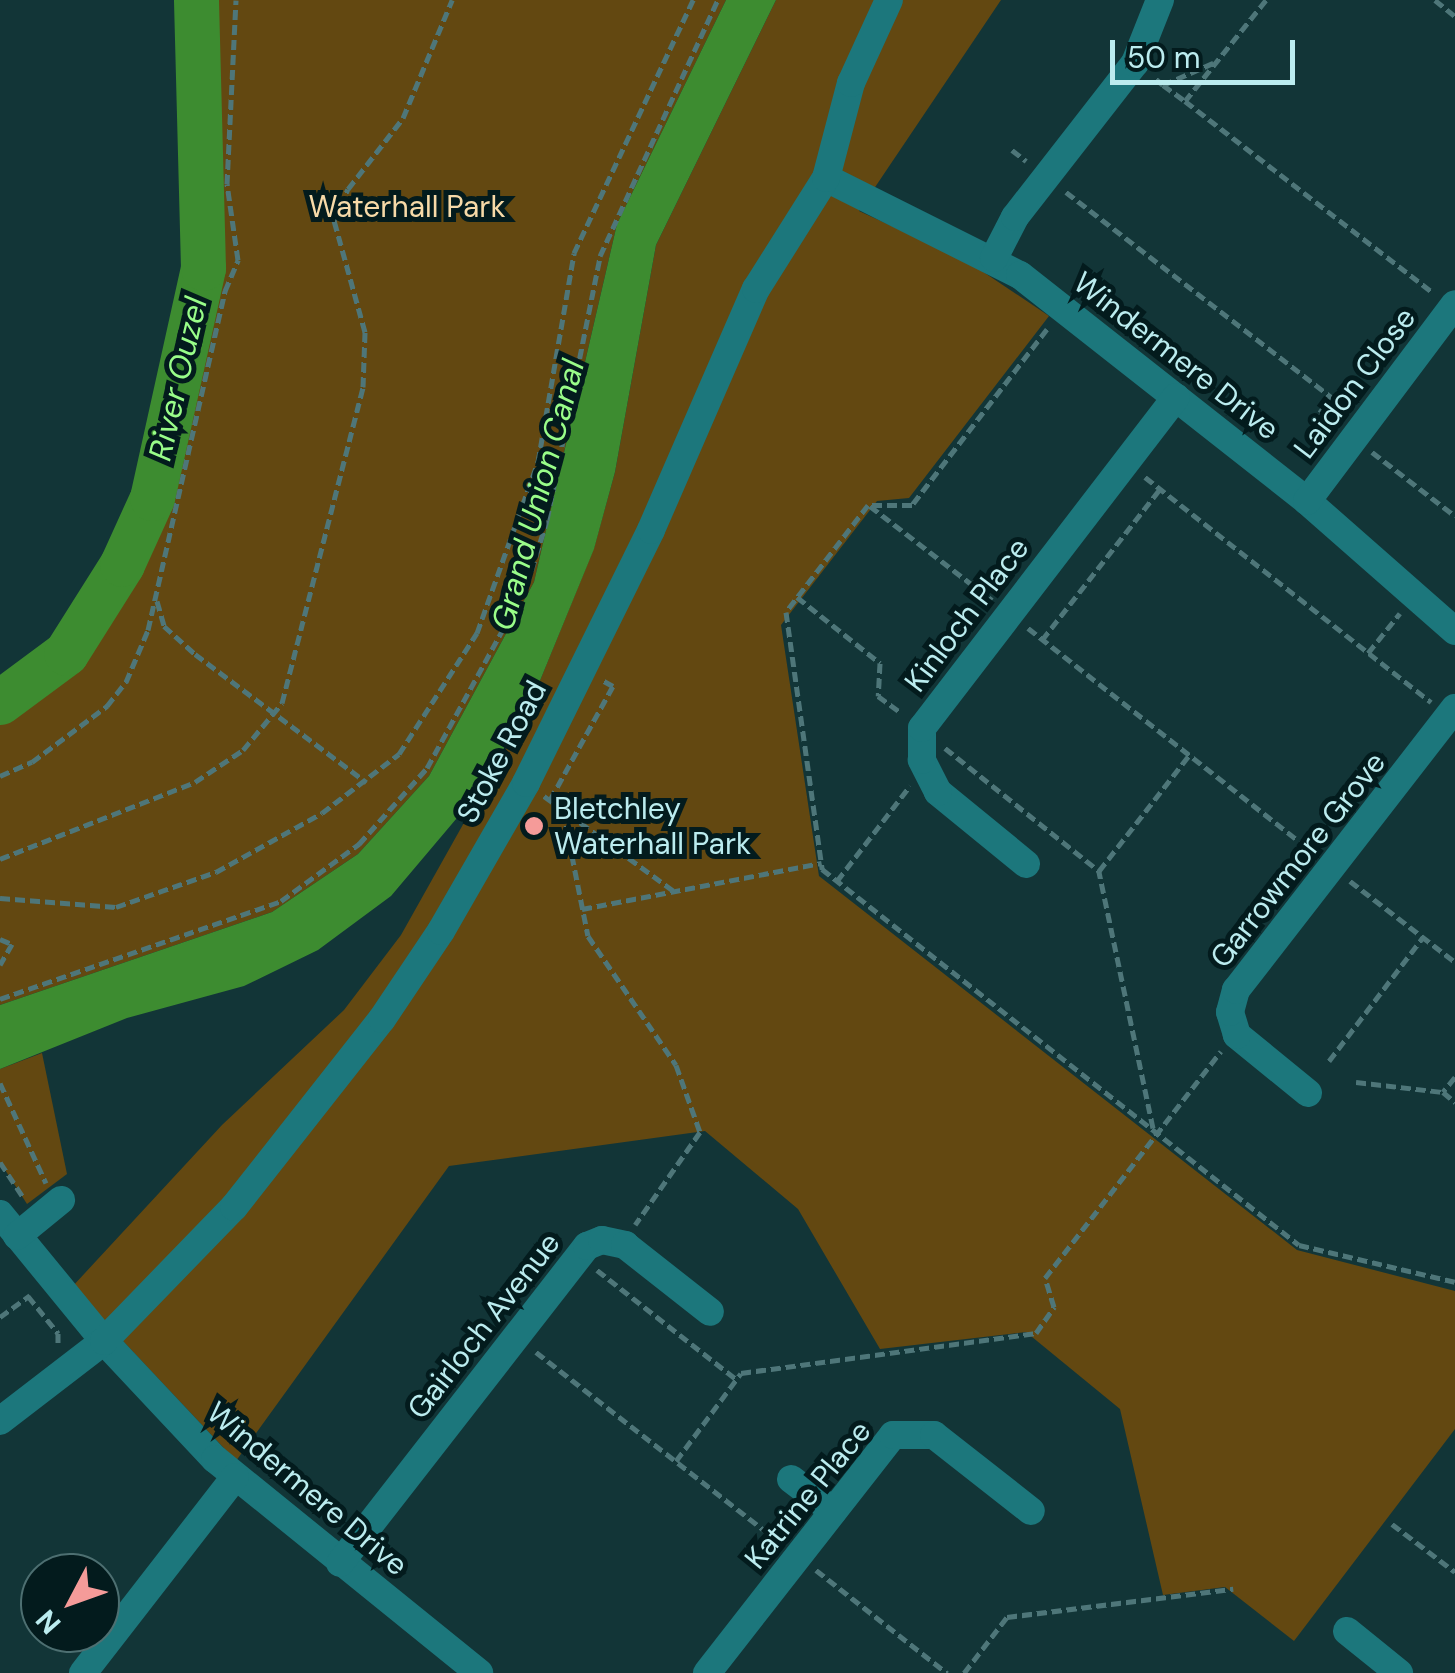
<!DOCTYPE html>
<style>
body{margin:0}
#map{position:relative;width:1455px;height:1673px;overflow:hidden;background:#123537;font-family:"DM Sans",sans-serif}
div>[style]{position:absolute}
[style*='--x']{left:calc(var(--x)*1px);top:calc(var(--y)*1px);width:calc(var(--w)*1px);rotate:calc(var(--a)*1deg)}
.green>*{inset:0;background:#634811}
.water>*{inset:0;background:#3d8c30}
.river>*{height:45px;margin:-22.5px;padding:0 22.5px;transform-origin:22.5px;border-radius:22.5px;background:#3d8c30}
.path>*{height:5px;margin-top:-2.5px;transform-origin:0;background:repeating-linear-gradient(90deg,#4e7679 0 10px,transparent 0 15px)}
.minor>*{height:28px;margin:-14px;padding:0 14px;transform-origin:14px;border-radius:14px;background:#1c777c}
.dots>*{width:28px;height:28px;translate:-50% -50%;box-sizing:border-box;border:5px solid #031b1d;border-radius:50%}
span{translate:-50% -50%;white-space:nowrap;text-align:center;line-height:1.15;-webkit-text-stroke:10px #031b1d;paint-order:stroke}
.park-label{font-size:30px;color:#f7daa8}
.street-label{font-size:30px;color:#bbecef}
.poi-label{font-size:30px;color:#bbecef}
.left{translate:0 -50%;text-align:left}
.water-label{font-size:32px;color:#99fd89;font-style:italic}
.north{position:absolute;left:20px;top:1553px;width:100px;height:100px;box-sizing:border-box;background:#031b1d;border:2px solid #4d6f71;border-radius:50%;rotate:229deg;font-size:28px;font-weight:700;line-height:40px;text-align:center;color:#bbecef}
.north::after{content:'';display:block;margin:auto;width:35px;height:45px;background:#f59b99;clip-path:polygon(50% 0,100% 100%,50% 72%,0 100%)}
.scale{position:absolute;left:1110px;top:40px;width:185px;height:45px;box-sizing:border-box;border:5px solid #bbecef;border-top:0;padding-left:12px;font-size:30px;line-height:35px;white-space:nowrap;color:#bbecef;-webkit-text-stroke:8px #031b1d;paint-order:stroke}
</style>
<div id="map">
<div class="green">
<div style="clip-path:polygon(196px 0,726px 0,617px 224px,534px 582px,429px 776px,358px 854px,272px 912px,0 1005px,0 702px,66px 653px,122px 564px,152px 498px,203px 268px)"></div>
<div style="clip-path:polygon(776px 0,1001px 0,859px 211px,964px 259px,1049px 316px,909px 498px,877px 501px,781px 625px,819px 876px,1297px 1250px,1455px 1291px,1455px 1429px,1294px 1641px,1225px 1587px,1163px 1595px,1120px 1409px,1026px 1332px,880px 1349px,798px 1209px,705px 1131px,449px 1166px,236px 1461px,72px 1287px,222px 1125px,344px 1010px,401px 935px,530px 705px,594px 548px,615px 472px,656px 245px)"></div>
<div style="clip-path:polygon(42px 1053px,67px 1174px,27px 1204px,0 1162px,0 1069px)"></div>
</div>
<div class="water">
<div style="clip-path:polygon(726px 0,776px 0,656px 245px,615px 472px,594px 549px,530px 705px,473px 799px,391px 896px,318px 950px,244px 986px,127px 1018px,0 1069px,0 1005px,272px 912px,358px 854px,429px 776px,534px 582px,617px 224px)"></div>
</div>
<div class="river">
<div style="--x:0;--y:702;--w:82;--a:-36.6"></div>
<div style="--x:66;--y:653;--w:105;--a:-57.8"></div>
<div style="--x:122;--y:564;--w:72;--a:-65.6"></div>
<div style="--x:152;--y:498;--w:236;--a:-77.5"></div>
<div style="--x:203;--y:268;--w:268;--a:-91.5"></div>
</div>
<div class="path">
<div style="--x:1266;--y:0;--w:129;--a:128.7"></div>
<div style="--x:1185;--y:101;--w:314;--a:37.7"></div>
<div style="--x:1435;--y:0;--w:26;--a:39"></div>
<div style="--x:1156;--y:79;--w:9;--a:41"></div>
<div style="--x:1163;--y:85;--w:55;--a:-23.7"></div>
<div style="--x:1163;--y:85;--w:27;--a:36"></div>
<div style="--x:1012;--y:150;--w:18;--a:38"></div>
<div style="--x:1066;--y:192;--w:335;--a:37.7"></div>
<div style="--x:1331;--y:397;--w:19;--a:126"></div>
<div style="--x:1320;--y:412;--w:20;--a:37"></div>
<div style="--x:1047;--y:329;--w:222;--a:127.5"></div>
<div style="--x:912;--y:505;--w:44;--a:180"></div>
<div style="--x:868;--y:505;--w:135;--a:127.5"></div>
<div style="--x:786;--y:612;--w:260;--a:82"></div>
<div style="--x:822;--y:869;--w:607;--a:38.25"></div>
<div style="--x:1299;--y:1245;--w:160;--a:13.3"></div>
<div style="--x:1372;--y:452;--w:105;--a:37.6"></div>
<div style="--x:1145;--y:477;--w:364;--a:38.2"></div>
<div style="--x:870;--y:506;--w:154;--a:37.6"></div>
<div style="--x:797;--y:597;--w:106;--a:38.5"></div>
<div style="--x:880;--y:663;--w:33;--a:93"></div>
<div style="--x:878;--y:696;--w:29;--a:36"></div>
<div style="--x:157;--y:601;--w:26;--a:74"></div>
<div style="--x:164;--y:626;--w:42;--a:42.1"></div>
<div style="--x:195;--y:654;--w:214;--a:36.8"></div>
<div style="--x:1028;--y:628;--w:364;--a:38.2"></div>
<div style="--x:1042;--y:640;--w:192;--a:-52"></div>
<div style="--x:1368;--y:653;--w:51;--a:-51.3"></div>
<div style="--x:945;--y:748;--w:197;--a:38.6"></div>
<div style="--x:0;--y:776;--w:35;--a:-24"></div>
<div style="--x:32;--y:762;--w:94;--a:-36.7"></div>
<div style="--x:107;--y:706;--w:31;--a:-52"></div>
<div style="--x:126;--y:682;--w:56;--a:-67.1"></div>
<div style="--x:148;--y:630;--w:348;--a:-77.2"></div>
<div style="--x:225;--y:291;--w:34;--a:-67"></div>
<div style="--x:238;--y:260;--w:77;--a:-98.2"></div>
<div style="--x:227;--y:184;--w:184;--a:-87.2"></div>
<div style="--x:544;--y:796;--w:162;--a:36.2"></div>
<div style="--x:550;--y:800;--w:130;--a:-61.1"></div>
<div style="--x:613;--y:686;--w:13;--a:-151"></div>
<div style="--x:563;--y:811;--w:127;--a:78.7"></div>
<div style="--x:588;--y:936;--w:156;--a:55.7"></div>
<div style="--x:676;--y:1065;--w:71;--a:70.3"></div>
<div style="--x:700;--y:1132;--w:113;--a:125"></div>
<div style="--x:0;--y:859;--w:210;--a:-21.5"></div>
<div style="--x:195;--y:782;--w:58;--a:-33.7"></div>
<div style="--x:243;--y:750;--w:61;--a:-50.3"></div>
<div style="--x:282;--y:703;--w:326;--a:-75.6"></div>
<div style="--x:363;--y:387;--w:55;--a:-87.9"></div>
<div style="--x:365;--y:332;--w:116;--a:-105.5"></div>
<div style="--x:334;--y:220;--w:34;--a:-66"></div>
<div style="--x:348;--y:189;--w:90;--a:-52.2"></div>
<div style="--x:403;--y:118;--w:128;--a:-67.4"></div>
<div style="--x:837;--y:881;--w:120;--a:-52.5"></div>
<div style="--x:1350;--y:881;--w:133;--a:37.6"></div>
<div style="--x:0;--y:898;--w:116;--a:4.4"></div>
<div style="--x:116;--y:907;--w:106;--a:-19.3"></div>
<div style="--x:216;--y:872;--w:121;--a:-29.1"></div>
<div style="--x:322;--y:813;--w:97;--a:-37.5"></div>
<div style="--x:399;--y:754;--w:144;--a:-57.2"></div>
<div style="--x:477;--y:633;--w:182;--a:-70.4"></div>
<div style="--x:538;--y:462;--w:212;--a:-80.2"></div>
<div style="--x:574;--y:253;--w:280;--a:-64.8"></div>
<div style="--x:582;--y:909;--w:244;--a:-10.9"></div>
<div style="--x:0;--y:939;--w:13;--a:23"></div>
<div style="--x:12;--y:944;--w:24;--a:120"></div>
<div style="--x:0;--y:999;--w:298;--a:-19.2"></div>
<div style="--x:281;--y:901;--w:97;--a:-36.2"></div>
<div style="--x:359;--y:844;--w:102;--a:-48.2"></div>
<div style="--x:427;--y:768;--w:209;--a:-61.3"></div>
<div style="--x:527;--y:585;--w:68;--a:-72.9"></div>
<div style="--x:547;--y:520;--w:269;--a:-78.6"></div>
<div style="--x:600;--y:256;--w:282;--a:-65.3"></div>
<div style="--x:1329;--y:1061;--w:156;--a:-52.8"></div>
<div style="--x:1455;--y:1077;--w:19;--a:129"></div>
<div style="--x:1443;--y:1092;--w:16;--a:40"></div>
<div style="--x:1356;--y:1082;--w:88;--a:6.6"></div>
<div style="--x:0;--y:1083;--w:110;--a:65.3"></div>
<div style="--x:1153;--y:1128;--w:263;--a:-101.9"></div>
<div style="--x:1099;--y:871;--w:148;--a:-52.1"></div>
<div style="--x:0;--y:1162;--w:42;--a:56.7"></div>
<div style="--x:597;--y:1270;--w:177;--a:38.1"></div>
<div style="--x:28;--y:1296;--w:48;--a:51"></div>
<div style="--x:58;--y:1333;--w:10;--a:90"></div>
<div style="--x:0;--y:1317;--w:37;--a:-36"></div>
<div style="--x:536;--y:1352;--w:308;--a:38"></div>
<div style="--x:676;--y:1461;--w:109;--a:-53.5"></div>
<div style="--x:741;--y:1373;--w:298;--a:-7.7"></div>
<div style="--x:1036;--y:1333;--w:32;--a:-55"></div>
<div style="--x:1054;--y:1307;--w:30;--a:-107"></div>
<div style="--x:1045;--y:1278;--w:287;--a:-52.2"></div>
<div style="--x:1392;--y:1524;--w:79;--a:37.3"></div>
<div style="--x:816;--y:1570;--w:167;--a:38.2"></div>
<div style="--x:964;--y:1673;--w:71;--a:-52.5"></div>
<div style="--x:1007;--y:1617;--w:228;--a:-7.1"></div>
</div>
<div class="minor">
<div style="--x:826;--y:178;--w:217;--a:26.6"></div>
<div style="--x:1020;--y:275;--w:365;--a:38.2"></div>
<div style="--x:1307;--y:501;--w:197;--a:41.3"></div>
<div style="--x:994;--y:258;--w:46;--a:-62.9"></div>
<div style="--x:1015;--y:217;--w:195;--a:-52.1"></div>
<div style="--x:1135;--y:63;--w:68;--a:-68.4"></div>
<div style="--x:1307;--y:501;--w:246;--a:-53.1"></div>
<div style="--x:1026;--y:864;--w:114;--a:-140.7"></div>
<div style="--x:938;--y:792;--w:36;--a:-117"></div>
<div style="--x:922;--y:760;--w:32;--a:-90"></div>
<div style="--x:922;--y:728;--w:417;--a:-52.5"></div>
<div style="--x:1308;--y:1093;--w:92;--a:-140.8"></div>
<div style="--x:1237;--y:1035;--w:24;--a:-107"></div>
<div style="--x:1230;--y:1012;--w:23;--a:-75"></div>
<div style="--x:1236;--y:990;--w:357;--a:-52.2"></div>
<div style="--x:0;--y:1214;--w:164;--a:50.7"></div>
<div style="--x:104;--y:1341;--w:162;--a:46.8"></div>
<div style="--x:215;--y:1459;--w:340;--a:39"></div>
<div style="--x:17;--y:1236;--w:57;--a:-39.3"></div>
<div style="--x:0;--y:1421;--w:131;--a:-37.6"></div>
<div style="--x:104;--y:1341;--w:187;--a:-45.9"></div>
<div style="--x:234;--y:1207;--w:239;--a:-51.8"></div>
<div style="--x:382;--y:1019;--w:106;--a:-56.2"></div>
<div style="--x:441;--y:931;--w:171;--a:-60.1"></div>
<div style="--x:526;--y:783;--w:282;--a:-63.7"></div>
<div style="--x:651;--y:530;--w:263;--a:-66.5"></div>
<div style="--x:756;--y:289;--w:131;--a:-57.8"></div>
<div style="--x:826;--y:178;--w:98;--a:-75.3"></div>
<div style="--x:851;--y:83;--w:91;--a:-65.4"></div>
<div style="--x:791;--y:1479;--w:53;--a:37.3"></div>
<div style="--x:340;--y:1563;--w:402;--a:-52.1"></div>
<div style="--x:587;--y:1246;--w:16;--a:-22"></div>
<div style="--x:602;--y:1240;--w:24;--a:12"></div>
<div style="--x:625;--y:1245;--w:108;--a:38.2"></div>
<div style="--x:1347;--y:1631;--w:67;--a:38.9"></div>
<div style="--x:83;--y:1673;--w:248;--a:-52.2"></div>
<div style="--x:707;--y:1673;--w:302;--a:-52"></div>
<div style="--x:893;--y:1435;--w:41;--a:0"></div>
<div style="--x:934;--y:1435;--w:123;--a:38.1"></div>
</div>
<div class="dots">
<div style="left:534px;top:826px;background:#f59b99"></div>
</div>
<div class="park-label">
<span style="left:407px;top:207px">Waterhall Park</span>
</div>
<div class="street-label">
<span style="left:1176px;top:356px;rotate:38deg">Windermere Drive</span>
<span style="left:1355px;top:383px;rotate:-53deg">Laidon Close</span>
<span style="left:967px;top:615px;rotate:-53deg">Kinloch Place</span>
<span style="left:502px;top:752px;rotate:-62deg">Stoke Road</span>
<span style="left:1298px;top:860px;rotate:-52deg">Garrowmore Grove</span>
<span style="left:484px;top:1326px;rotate:-52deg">Gairloch Avenue</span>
<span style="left:307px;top:1489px;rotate:40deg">Windermere Drive</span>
<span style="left:808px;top:1495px;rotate:-51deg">Katrine Place</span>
</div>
<div class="poi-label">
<span class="left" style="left:554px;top:826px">Bletchley<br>Waterhall Park</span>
</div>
<div class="water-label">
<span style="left:178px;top:379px;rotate:-77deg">River Ouzel</span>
<span style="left:538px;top:495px;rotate:-75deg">Grand Union Canal</span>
</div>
<div class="north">N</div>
<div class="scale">50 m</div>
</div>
